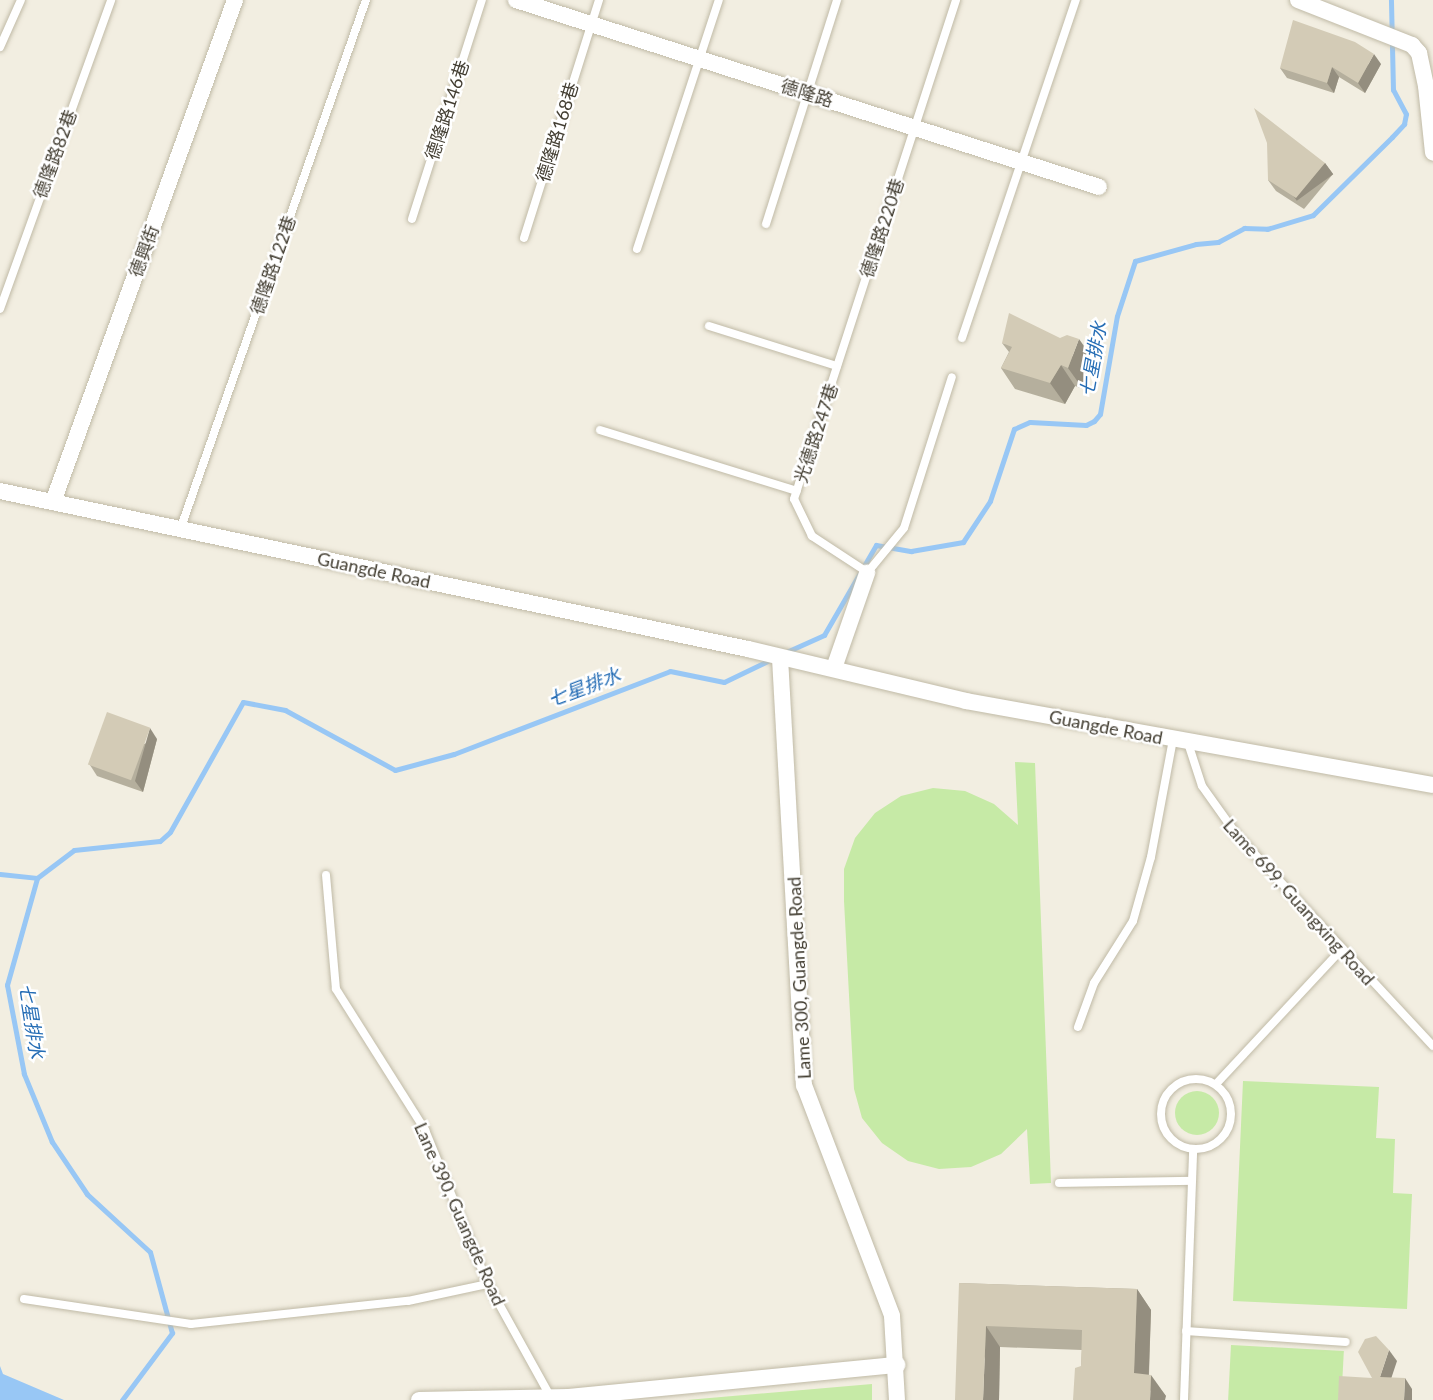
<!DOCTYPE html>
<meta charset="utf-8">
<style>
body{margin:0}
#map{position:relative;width:1433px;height:1400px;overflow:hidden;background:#f2eee1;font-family:Lato,"Noto Sans TC",sans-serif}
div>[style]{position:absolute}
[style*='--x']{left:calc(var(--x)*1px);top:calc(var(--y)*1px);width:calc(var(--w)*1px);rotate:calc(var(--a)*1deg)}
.green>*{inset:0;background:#c6eaa6;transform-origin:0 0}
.round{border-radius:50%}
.water>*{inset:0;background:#98c7f5}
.stream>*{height:5px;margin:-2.5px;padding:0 2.5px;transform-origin:2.5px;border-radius:2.5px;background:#98c7f5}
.roads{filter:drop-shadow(0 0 2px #c0baa6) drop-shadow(0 0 2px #c0baa6)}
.service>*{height:8px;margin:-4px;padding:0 4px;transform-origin:4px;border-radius:4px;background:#fff}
.service>.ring{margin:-4px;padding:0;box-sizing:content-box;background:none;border:8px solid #fff;border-radius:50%}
.minor>*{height:16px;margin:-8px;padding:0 8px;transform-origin:8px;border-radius:8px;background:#fff}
.wall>*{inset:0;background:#b5af9d}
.shaded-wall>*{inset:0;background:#948e7f;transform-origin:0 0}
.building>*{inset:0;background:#d3cbb6;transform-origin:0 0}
span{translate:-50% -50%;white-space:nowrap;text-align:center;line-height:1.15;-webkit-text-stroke:5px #fff;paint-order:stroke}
.street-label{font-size:18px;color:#433e32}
.water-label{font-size:19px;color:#256db5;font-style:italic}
</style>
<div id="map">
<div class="green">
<div style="clip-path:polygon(1015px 762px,1035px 763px,1051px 1183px,1030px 1184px,1027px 1129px,1001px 1154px,971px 1167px,939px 1169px,908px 1161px,882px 1143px,862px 1118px,854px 1089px,844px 901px,844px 869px,855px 838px,875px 813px,901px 796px,933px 788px,965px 791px,994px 804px,1018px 825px)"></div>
<div style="clip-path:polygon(1243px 1081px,1379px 1087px,1376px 1138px,1395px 1139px,1393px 1193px,1412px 1194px,1407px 1309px,1233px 1301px)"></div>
<div class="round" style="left:1175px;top:1091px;width:44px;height:44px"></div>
<div style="left:1231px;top:1345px;width:113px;height:55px;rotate:3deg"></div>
<div style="clip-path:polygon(872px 1384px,872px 1400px,687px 1400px)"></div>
</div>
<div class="water">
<div style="clip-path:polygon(0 1366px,3px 1374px,64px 1400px,0 1400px)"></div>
</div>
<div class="stream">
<div style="--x:784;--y:653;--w:44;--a:-24.2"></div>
<div style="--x:824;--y:635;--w:104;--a:-60"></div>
<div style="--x:876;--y:545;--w:36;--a:10"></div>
<div style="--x:911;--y:551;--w:53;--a:-9.8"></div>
<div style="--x:963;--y:542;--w:49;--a:-56.6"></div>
<div style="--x:990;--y:501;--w:76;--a:-71.6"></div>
<div style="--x:1014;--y:429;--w:17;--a:-24"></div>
<div style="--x:1030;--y:422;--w:56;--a:3.1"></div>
<div style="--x:1086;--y:425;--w:9;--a:-27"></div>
<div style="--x:1094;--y:421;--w:9;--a:-49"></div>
<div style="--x:1100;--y:414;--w:99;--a:-80.2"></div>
<div style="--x:1117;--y:316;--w:58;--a:-71.9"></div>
<div style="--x:1135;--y:261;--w:63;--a:-15.6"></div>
<div style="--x:1196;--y:244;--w:22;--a:-5"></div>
<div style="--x:1218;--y:242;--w:30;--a:-28"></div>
<div style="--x:1244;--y:228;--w:23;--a:2"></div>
<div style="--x:1267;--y:229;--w:48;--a:-16.9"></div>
<div style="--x:1313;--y:215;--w:111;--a:-44.6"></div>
<div style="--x:1392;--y:137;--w:18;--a:-47"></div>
<div style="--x:1404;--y:124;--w:10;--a:-79"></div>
<div style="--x:1406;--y:114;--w:27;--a:-118"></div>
<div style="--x:1393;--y:90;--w:90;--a:-91.3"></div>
<div style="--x:0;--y:874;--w:37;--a:6"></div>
<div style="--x:122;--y:1400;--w:84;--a:-53.3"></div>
<div style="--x:172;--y:1333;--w:84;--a:-105.2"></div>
<div style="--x:150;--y:1252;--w:86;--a:-137.4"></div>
<div style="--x:87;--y:1194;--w:63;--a:-123.9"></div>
<div style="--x:52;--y:1142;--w:74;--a:-112.4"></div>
<div style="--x:24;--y:1074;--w:91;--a:-100.8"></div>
<div style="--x:7;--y:985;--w:111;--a:-74.3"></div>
<div style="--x:37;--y:878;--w:46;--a:-37.1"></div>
<div style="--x:74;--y:850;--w:86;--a:-6"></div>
<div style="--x:160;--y:841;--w:13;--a:-42"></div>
<div style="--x:170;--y:832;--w:149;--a:-60.7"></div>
<div style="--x:243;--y:702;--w:43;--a:10.8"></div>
<div style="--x:285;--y:710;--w:125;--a:28.6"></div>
<div style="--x:395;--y:770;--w:61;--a:-15.2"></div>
<div style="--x:454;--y:754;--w:231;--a:-21"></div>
<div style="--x:670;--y:671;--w:55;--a:11.5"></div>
<div style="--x:724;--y:682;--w:53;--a:-25.6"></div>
</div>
<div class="roads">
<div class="service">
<div style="--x:0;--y:47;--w:51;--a:-65.9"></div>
<div style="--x:412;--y:219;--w:230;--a:-72.3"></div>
<div style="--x:766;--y:224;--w:235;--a:-72.4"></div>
<div style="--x:524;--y:238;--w:250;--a:-72.5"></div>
<div style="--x:637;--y:249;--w:262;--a:-71.8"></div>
<div style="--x:0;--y:309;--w:328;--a:-70.2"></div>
<div style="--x:709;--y:326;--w:134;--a:17.4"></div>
<div style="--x:962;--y:338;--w:357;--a:-71.4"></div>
<div style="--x:600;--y:430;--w:206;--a:17.2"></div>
<div style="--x:180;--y:530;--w:562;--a:-70.66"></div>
<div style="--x:867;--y:572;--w:66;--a:-146.8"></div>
<div style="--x:812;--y:536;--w:41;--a:-115.9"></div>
<div style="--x:794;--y:499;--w:525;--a:-72.01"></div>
<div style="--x:867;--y:573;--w:58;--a:-50.6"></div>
<div style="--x:904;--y:528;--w:158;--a:-72.4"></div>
<div style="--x:1188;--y:743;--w:45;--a:72"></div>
<div style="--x:1202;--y:786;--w:60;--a:54.5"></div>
<div style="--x:1237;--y:835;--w:288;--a:47.1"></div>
<div style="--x:326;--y:875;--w:114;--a:85"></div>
<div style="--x:336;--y:989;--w:167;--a:57.7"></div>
<div style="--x:425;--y:1130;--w:166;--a:67.8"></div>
<div style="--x:488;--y:1284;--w:128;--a:61"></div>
<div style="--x:1078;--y:1027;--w:47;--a:-70"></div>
<div style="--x:1094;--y:983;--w:73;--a:-57.8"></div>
<div style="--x:1133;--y:921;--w:66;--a:-74.3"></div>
<div style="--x:1151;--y:857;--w:119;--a:-79.4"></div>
<div class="ring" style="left:1161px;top:1079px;width:62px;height:62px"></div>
<div style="--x:1216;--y:1084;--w:183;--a:-47"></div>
<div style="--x:1059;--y:1183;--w:132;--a:-0.9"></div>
<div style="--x:24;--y:1299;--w:169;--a:8.5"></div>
<div style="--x:191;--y:1324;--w:218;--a:-6.1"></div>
<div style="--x:408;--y:1301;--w:82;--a:-12"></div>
<div style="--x:1186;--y:1331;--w:160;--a:3.9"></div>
<div style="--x:1184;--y:1400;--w:250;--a:-87.9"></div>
</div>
<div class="minor">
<div style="--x:516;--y:0;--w:612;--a:17.78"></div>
<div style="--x:1298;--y:0;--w:123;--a:21.5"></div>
<div style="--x:1412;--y:45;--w:11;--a:49"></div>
<div style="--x:1419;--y:53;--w:34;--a:78"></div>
<div style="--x:1426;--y:86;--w:67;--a:84"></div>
<div style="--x:0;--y:491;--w:765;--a:11.93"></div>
<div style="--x:748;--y:649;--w:224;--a:13.4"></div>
<div style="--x:966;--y:701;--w:474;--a:10.2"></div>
<div style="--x:53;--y:502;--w:534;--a:-70.07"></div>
<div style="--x:780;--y:658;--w:428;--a:86.8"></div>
<div style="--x:804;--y:1085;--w:247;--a:69.1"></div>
<div style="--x:892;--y:1316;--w:84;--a:86.6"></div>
<div style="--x:834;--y:668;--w:101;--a:-70.8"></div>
<div style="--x:419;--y:1400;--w:150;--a:-1.1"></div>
<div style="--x:569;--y:1397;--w:330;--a:-5.6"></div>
</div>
</div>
<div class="wall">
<div style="clip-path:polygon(1381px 64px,1365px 93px,1339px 77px,1334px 93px,1287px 78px,1280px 68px)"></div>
<div style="clip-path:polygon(1325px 163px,1333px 174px,1304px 209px,1276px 191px,1268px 180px)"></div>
<div style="clip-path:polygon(1002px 343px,1094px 360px,1083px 389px,1075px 386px,1065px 404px,1015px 389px,1001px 368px,1009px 352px)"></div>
<div style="clip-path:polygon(157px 739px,143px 792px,97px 776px,90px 765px)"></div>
<div style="clip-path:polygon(959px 1283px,1137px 1289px,1151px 1310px,1149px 1375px,1166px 1396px,1081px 1366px,1082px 1350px,1000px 1347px,999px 1400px)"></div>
</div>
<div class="shaded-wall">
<div style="clip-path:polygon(1374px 54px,1381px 64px,1365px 93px,1358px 83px)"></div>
<div style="clip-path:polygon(1332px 67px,1339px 77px,1334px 93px,1327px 83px)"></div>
<div style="left:1325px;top:163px;width:14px;height:45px;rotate:54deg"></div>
<div style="clip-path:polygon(1079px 339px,1094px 360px,1083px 389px,1068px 368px)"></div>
<div style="clip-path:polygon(1061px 365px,1075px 386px,1065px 404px,1050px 383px)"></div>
<div style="clip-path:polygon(150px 728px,157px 739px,143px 792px,135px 781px)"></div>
<div style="clip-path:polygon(1137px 1289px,1151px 1310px,1148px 1394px,1134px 1373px)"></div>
<div style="clip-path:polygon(986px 1326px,1000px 1347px,999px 1400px,983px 1400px)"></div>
<div style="clip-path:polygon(1389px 1350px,1397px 1361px,1388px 1388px,1380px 1377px)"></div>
<div style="clip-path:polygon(1151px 1375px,1166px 1396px,1165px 1400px,1150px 1400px)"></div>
<div style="clip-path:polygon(1405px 1378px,1412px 1389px,1412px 1400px,1404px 1400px)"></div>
</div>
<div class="building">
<div style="clip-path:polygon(1293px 20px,1355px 42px,1374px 54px,1358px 83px,1332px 67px,1327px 83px,1280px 68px)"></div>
<div style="clip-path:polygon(1254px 108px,1325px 163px,1296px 198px,1268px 180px,1267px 143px)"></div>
<div style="clip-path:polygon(1009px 313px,1060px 338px,1067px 335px,1079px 339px,1068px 368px,1061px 365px,1050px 383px,1001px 368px,1012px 347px,1002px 343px)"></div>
<div style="left:107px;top:712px;width:46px;height:56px;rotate:20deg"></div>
<div style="clip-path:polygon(959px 1283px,1137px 1289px,1134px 1373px,1151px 1375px,1150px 1400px,1073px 1400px,1075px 1368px,1081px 1366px,1082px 1330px,986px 1326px,983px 1400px,955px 1400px)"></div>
<div style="clip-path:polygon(1376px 1336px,1389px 1350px,1380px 1377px,1405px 1378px,1404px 1400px,1338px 1400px,1339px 1376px,1372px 1378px,1358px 1352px,1365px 1339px)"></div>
</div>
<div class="street-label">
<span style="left:807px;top:93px;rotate:17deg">德隆路</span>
<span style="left:447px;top:110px;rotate:-72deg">德隆路146巷</span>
<span style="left:557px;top:132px;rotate:-73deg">德隆路168巷</span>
<span style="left:55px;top:154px;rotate:-70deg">德隆路82巷</span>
<span style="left:882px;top:228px;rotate:-72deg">德隆路220巷</span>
<span style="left:144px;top:251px;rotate:-70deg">德興街</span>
<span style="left:273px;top:265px;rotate:-71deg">德隆路122巷</span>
<span style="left:816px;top:433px;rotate:-72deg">光德路247巷</span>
<span style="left:374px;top:570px;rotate:12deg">Guangde Road</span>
<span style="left:1106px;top:727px;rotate:11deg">Guangde Road</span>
<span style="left:1299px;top:902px;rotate:48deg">Lame 699, Guangxing Road</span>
<span style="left:799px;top:978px;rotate:-93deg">Lame 300, Guangde Road</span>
<span style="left:460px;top:1214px;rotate:66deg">Lane 390, Guangde Road</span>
</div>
<div class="water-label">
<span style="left:1093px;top:359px;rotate:-80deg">七星排水</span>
<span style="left:584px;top:687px;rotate:-21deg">七星排水</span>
<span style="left:32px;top:1021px;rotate:81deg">七星排水</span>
</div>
</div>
